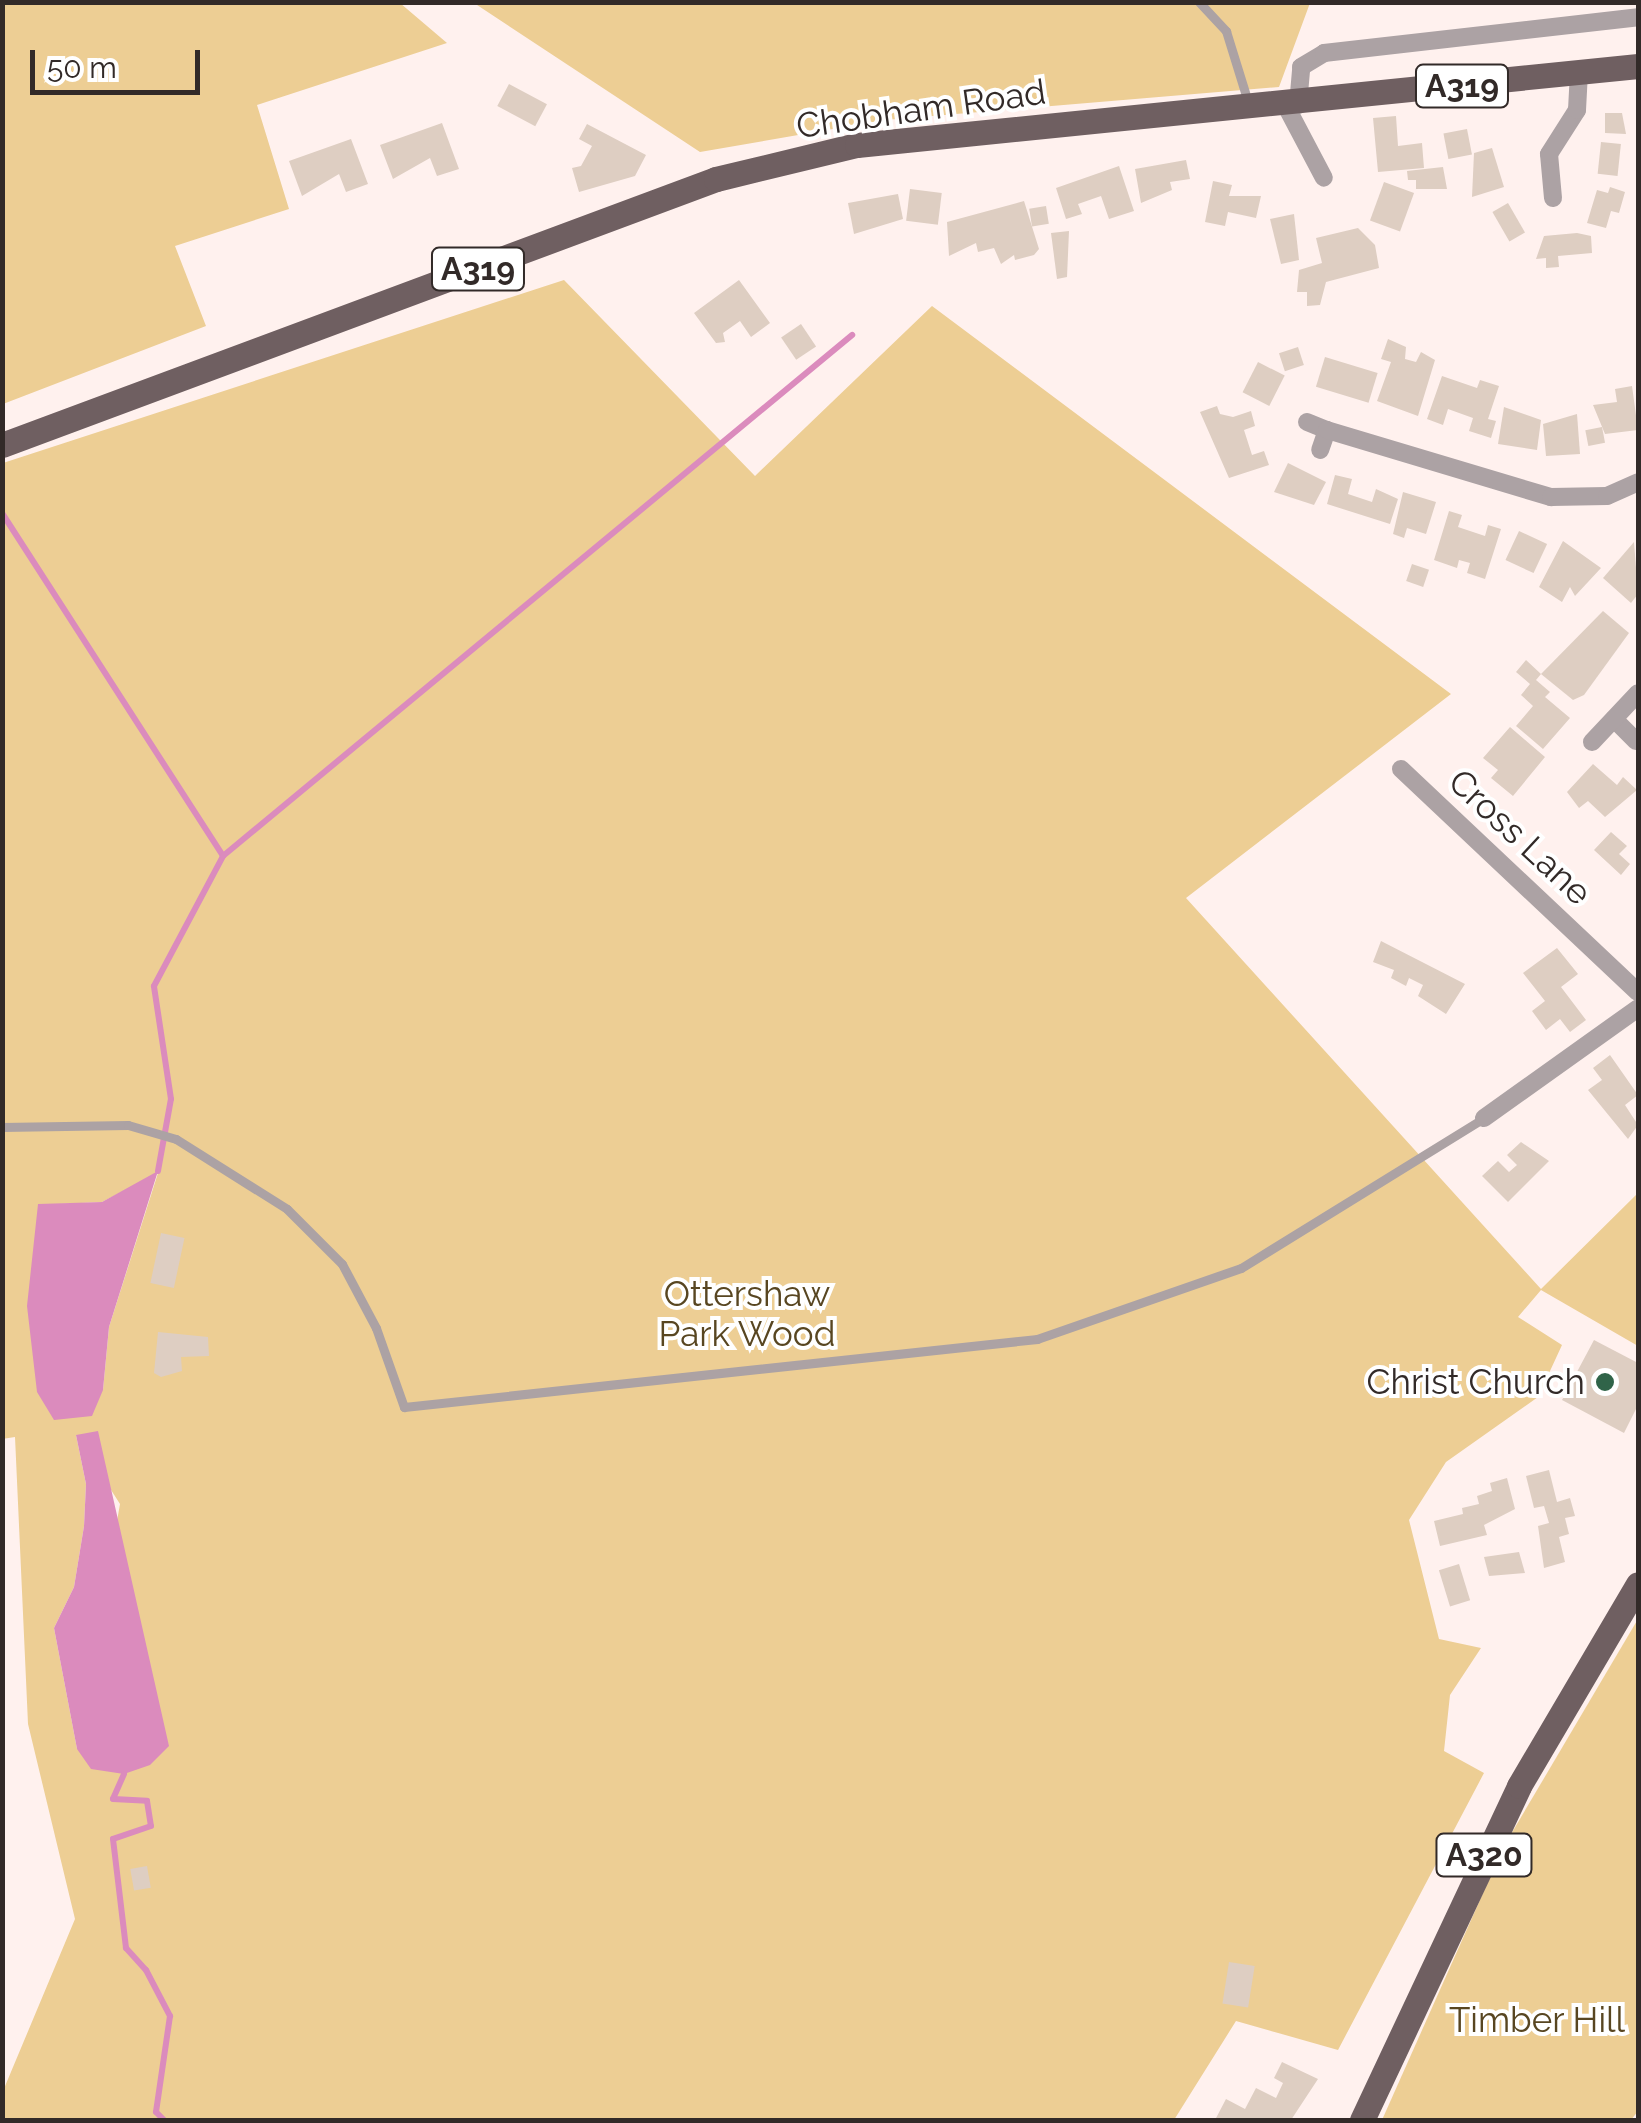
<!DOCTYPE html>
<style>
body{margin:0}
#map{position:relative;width:1641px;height:2123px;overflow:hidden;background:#fff1ee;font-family:Raleway,sans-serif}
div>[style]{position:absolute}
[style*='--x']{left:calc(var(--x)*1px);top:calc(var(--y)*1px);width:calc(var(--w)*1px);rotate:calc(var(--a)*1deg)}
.green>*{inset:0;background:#edce94}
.water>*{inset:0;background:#db8bbd}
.stream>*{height:6px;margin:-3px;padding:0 3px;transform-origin:3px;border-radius:3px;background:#db8bbd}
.building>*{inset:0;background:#decec2;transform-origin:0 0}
.service>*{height:9px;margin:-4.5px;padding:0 4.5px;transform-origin:4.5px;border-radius:4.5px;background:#aca2a4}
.minor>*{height:18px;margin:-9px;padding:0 9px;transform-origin:9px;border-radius:9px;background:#aca2a4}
.primary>*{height:25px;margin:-12.5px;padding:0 12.5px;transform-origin:12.5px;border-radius:12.5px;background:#6f5f61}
.dots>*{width:28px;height:28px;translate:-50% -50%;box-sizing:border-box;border:5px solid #fff;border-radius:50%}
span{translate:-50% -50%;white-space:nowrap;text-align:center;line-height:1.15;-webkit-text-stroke:8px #fff;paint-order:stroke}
.shield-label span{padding:2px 8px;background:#fff;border:2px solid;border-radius:8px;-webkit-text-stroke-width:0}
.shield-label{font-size:32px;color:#322a28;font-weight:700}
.street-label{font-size:35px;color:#322a28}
.park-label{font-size:35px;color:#584621}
.poi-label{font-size:35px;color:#322a28}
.right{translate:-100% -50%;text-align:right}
.frame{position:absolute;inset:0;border:5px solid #322a28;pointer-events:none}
.scale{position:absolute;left:30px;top:50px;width:170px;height:45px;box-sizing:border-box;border:5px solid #322a28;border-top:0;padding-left:12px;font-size:30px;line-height:35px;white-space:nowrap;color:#322a28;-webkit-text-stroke:8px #fff;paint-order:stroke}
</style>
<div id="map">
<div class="green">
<div style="clip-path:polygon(3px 2px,400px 3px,447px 43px,257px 105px,289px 209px,175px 246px,206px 326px,3px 404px)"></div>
<div style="clip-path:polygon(474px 3px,1310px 3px,1279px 87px,885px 120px,700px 152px)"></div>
<div style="clip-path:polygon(evenodd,564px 280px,755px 476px,932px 306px,1451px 694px,1186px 898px,1541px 1289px,1638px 1193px,1638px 1346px,1541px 1290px,1518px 1317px,1562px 1345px,1538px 1397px,1446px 1462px,1409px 1520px,1439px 1639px,1481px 1648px,1450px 1695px,1444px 1751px,1484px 1773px,1338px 2050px,1236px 2021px,1174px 2120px,3px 2120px,3px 2091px,75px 1919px,28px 1724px,15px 1437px,2px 1439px,3px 463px,564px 280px,158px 1173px,109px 1327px,103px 1390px,38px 1205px,102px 1202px,158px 1173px,564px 280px,76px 1435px,120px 1504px,77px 1749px,54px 1628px,74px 1587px,84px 1526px,86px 1484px,76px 1435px)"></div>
<div style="clip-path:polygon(1638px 1619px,1638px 2111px,1631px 2120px,1382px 2120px,1504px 1846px)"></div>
</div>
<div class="water">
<div style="clip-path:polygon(158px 1171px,109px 1327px,103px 1390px,92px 1416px,54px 1420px,37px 1392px,27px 1306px,38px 1204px,102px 1202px)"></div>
<div style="clip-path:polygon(98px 1431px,169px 1746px,150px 1765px,124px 1774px,91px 1769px,77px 1749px,54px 1628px,74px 1587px,84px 1526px,86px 1484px,76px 1435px)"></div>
</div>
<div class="stream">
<div style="--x:2;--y:513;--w:408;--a:57.2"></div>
<div style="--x:158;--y:1171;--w:73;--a:-79.8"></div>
<div style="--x:171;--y:1099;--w:114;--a:-98.6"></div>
<div style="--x:154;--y:986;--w:147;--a:-62"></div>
<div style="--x:223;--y:856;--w:817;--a:-39.63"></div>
<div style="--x:124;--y:1774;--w:27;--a:114"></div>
<div style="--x:113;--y:1799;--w:34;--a:3"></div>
<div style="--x:147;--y:1801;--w:25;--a:81"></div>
<div style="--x:151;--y:1826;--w:40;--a:161.1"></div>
<div style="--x:113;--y:1839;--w:110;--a:83.2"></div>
<div style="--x:126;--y:1948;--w:30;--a:48"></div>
<div style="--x:146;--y:1970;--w:52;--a:62.4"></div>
<div style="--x:170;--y:2016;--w:97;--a:98.3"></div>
<div style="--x:156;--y:2112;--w:11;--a:45"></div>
</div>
<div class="building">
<div style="left:509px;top:84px;width:43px;height:25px;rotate:28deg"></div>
<div style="clip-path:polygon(1605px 113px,1622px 113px,1626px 134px,1605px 133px)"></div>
<div style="clip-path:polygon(1396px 116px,1398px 146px,1422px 143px,1424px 168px,1378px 172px,1373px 118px)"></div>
<div style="clip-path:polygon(442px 123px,459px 169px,437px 176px,430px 158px,393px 179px,380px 145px)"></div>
<div style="clip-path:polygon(587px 124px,646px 155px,635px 176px,579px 192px,572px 168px,581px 166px,592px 146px,579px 139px)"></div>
<div style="left:1467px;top:129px;width:26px;height:24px;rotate:79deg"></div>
<div style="clip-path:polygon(351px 139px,368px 184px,346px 192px,339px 174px,302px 196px,289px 161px)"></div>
<div style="left:1601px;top:142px;width:20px;height:32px;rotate:6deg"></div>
<div style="clip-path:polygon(1492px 148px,1504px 187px,1472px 197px,1474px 153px)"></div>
<div style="clip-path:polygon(1186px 160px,1190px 179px,1170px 182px,1172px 190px,1141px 203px,1135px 169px)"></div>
<div style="clip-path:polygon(1119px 166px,1134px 211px,1109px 219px,1101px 196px,1078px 204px,1082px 214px,1066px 219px,1056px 188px)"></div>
<div style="clip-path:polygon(1443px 167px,1447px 189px,1416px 189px,1416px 180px,1408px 180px,1407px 171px)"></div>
<div style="clip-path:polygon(1213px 181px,1232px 185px,1229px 196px,1261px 196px,1256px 218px,1228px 212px,1225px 226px,1205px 222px)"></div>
<div style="left:1384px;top:182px;width:32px;height:41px;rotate:20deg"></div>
<div style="clip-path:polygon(1610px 187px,1625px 192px,1619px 213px,1611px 211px,1606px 228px,1587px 223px,1597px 190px,1608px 193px)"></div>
<div style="left:910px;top:189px;width:32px;height:32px;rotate:7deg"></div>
<div style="clip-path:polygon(898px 194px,903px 219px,854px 234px,848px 203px)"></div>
<div style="clip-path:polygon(1024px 201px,1039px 249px,1034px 255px,1015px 260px,1014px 255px,1001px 264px,994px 248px,978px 252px,976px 243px,949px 256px,947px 222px)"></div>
<div style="left:1508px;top:203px;width:34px;height:18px;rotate:60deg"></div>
<div style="left:1046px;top:206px;width:18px;height:17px;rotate:81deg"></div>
<div style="clip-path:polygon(1294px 214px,1299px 260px,1281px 264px,1270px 219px)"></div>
<div style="clip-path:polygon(1358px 228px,1375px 245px,1379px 268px,1326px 282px,1320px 305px,1307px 306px,1307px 292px,1297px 292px,1299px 270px,1322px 263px,1316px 238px)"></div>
<div style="clip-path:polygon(1069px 231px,1067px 277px,1057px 279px,1051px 233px)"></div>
<div style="clip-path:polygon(1577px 233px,1591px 236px,1592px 253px,1558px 256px,1559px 267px,1546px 268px,1546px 258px,1536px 259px,1544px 236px)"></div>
<div style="clip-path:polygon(739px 280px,770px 323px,751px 337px,740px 321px,723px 333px,725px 342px,716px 343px,694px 313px)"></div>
<div style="left:801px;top:324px;width:27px;height:24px;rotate:56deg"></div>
<div style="clip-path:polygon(1388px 339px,1406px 347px,1405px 359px,1416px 362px,1421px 352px,1435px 360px,1418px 416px,1377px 401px,1391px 362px,1381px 359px)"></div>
<div style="left:1298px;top:347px;width:19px;height:20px;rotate:72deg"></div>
<div style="left:1325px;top:357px;width:55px;height:31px;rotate:17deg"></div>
<div style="left:1258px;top:362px;width:30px;height:34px;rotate:27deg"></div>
<div style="clip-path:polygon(1442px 376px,1477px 388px,1480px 380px,1499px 386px,1488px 419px,1496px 421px,1491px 438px,1469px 431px,1473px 418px,1448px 409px,1443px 425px,1427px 419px)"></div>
<div style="clip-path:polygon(1632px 386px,1638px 430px,1605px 434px,1593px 405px,1617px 402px,1615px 389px)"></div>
<div style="clip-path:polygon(1217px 406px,1220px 414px,1233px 417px,1251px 411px,1255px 426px,1244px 430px,1252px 455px,1264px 451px,1269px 465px,1229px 478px,1200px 412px)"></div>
<div style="clip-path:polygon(1504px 407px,1541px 420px,1537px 450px,1498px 444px)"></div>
<div style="clip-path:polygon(1577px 414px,1580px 454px,1546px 456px,1543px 424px)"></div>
<div style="left:1602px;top:427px;width:16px;height:17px;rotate:79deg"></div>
<div style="clip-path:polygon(1288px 463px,1326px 482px,1314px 505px,1274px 492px)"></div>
<div style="clip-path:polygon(1335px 475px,1352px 479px,1348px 494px,1372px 502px,1376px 489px,1398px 499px,1390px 524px,1327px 504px)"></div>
<div style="clip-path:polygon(1403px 492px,1436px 502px,1426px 534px,1407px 528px,1404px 538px,1393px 534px)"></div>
<div style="clip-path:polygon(1449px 511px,1462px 515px,1458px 527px,1485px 536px,1488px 525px,1501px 529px,1485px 579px,1467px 573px,1470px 563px,1459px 560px,1457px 568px,1434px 560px)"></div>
<div style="left:1519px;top:531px;width:31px;height:32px;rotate:25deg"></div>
<div style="clip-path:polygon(1563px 541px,1601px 568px,1575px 596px,1570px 587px,1562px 602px,1539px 587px)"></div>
<div style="clip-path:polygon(1634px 542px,1638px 594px,1631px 603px,1603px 578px)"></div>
<div style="left:1412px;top:564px;width:18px;height:18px;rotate:19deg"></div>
<div style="clip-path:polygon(1603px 611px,1629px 633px,1584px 695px,1573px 700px,1541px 674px)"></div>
<div style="clip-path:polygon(1526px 660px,1541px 674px,1536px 680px,1550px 692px,1545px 697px,1570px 718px,1543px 749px,1516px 726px,1533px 706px,1521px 695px,1530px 684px,1516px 672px)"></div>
<div style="clip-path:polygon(1510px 727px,1545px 757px,1513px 796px,1491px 778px,1498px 770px,1483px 758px)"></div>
<div style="clip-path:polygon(1593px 764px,1617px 785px,1623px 777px,1637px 790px,1605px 817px,1588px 801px,1579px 808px,1567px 792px)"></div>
<div style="clip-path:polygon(1611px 832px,1627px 846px,1619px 854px,1630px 864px,1621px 875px,1594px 850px)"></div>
<div style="clip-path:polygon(1381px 941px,1465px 984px,1446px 1014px,1418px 996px,1423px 985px,1409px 978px,1406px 986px,1391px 978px,1394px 970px,1373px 962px)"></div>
<div style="clip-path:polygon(1557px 948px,1578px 974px,1561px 987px,1586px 1020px,1570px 1032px,1560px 1019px,1546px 1030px,1532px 1011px,1545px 1001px,1523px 973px)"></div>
<div style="clip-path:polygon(1610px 1055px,1638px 1095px,1625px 1105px,1638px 1125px,1628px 1139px,1588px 1090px,1602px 1080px,1593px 1068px)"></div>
<div style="clip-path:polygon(1521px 1142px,1549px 1161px,1508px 1202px,1482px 1176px,1498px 1161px,1509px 1172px,1517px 1165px,1507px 1155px)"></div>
<div style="left:161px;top:1233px;width:24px;height:51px;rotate:12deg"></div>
<div style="clip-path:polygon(158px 1332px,208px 1337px,209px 1356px,181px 1357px,182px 1371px,161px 1377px,154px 1373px)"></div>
<div style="clip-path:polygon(1594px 1340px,1638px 1363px,1638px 1405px,1624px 1433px,1562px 1400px)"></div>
<div style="clip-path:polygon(1549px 1470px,1557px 1502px,1570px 1498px,1575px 1516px,1565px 1518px,1569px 1534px,1559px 1537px,1565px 1562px,1544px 1568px,1538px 1526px,1549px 1523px,1544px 1506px,1534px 1508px,1526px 1476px)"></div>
<div style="clip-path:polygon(1507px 1478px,1515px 1509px,1484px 1525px,1487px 1535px,1440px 1546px,1434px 1521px,1463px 1514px,1462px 1508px,1479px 1504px,1477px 1496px,1492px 1491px,1490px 1483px)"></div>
<div style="clip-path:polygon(1519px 1552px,1525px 1573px,1489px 1576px,1484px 1557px)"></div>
<div style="left:1459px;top:1564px;width:38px;height:21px;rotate:73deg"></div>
<div style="left:147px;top:1866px;width:22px;height:17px;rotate:80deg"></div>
<div style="left:1229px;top:1962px;width:26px;height:42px;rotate:9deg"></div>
<div style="clip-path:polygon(1282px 2062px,1318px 2079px,1291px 2120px,1215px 2120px,1226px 2099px,1245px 2109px,1256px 2088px,1276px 2098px,1283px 2083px,1274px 2078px)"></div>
</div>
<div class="service">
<div style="--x:1199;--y:2;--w:40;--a:47"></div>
<div style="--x:1226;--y:31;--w:74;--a:72.8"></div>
<div style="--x:2;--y:1127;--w:126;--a:-0.9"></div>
<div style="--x:128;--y:1125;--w:50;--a:16.3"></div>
<div style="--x:176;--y:1139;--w:131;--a:32.2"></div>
<div style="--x:287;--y:1209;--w:78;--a:45"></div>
<div style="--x:342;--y:1264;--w:72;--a:62"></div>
<div style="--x:376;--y:1328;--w:84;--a:70.5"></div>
<div style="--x:404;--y:1407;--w:637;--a:-6.13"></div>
<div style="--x:1037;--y:1339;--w:216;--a:-19.2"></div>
<div style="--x:1241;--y:1268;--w:286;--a:-31.7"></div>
</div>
<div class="minor">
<div style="--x:1298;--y:105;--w:38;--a:-85"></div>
<div style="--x:1301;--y:67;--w:27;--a:-31"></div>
<div style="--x:1324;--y:53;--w:316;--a:-6.5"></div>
<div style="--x:1286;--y:106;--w:81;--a:62.2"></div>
<div style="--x:1553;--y:198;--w:44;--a:-95.2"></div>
<div style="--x:1549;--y:154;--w:52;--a:-57.5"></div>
<div style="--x:1577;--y:110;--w:37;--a:-87"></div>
<div style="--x:1307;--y:422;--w:22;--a:22"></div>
<div style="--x:1327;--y:430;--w:21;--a:109"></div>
<div style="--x:1327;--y:430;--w:234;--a:16.7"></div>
<div style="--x:1551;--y:497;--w:56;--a:-1"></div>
<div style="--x:1607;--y:496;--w:34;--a:-24"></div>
<div style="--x:1614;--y:719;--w:31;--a:45"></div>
<div style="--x:1592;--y:742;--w:67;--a:-46.8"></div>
<div style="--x:1401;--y:769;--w:325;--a:43.3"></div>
<div style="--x:1484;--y:1118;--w:189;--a:-35.5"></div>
</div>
<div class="primary">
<div style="--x:2;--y:445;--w:762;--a:-20.43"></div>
<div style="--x:716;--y:179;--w:145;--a:-13.6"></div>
<div style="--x:857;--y:145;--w:785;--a:-5.78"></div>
<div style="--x:1362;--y:2120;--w:369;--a:-64.8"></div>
<div style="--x:1519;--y:1786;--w:234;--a:-59.5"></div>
</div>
<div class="dots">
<div style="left:1605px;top:1382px;background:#306449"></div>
</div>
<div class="shield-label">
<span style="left:1462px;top:86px">A319</span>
<span style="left:478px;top:269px">A319</span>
<span style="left:1484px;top:1855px">A320</span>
</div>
<div class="street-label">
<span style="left:921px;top:109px;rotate:-8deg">Chobham Road</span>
<span style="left:1520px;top:837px;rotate:43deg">Cross Lane</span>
</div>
<div class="park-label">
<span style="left:747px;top:1314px">Ottershaw<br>Park Wood</span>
<span style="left:1537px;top:2020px">Timber Hill</span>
</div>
<div class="poi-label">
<span class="right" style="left:1585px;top:1382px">Christ Church</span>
</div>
<div class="frame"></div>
<div class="scale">50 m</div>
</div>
